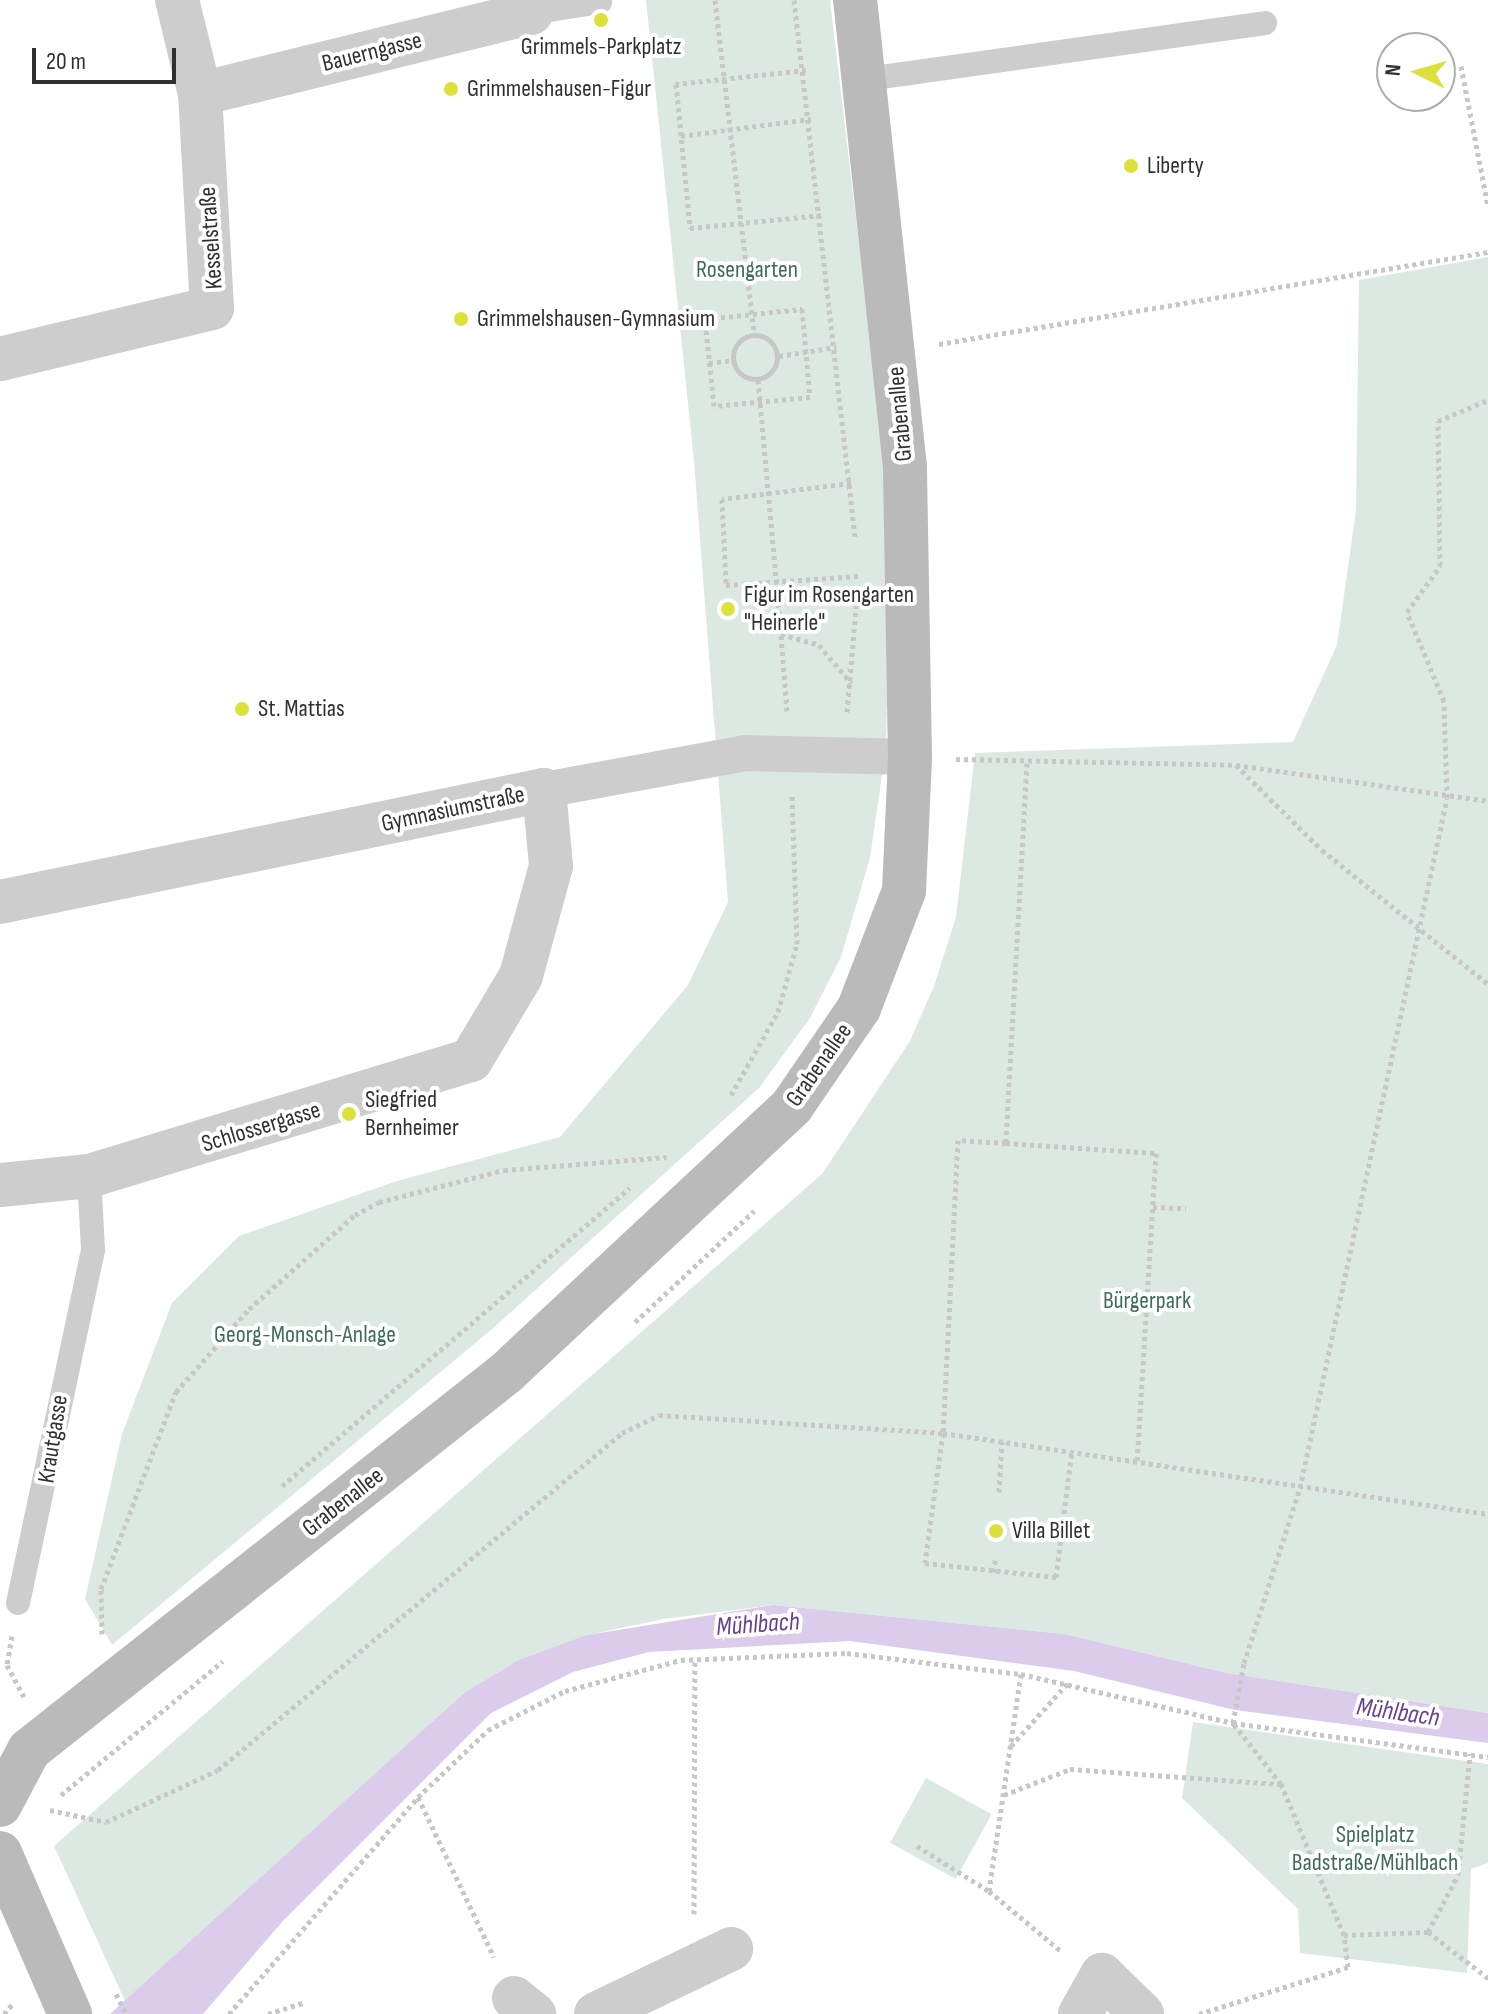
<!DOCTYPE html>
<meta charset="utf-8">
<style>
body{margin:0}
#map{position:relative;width:1488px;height:2014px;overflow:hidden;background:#fff;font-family:"Sofia Sans Condensed",sans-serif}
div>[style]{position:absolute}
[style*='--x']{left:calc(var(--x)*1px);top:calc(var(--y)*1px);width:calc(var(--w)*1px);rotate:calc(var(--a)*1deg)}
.green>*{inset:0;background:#dce9e3;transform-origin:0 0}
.water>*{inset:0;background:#dbcceb}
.path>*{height:5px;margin-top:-2.5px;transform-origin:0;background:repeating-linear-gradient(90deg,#c7c7c7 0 4px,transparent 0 8px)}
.path>.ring{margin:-2.5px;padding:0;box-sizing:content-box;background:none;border:5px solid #c7c7c7;border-radius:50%}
.service>*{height:24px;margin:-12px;padding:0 12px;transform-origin:12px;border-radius:12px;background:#cdcdcd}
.pedestrian>*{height:36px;margin:-18px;padding:0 18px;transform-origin:18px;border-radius:18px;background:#cdcdcd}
.minor>*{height:44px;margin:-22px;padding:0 22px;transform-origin:22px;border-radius:22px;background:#cdcdcd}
.secondary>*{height:44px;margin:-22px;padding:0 22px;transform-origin:22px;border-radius:22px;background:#bababa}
.dots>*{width:22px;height:22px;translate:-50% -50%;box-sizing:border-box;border:4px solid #fff;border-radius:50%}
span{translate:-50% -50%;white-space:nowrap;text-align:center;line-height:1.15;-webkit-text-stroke:8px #fff;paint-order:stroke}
.poi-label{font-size:24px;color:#303030}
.left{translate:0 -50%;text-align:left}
.street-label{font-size:24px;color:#303030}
.park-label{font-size:24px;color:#3e6b5a}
.water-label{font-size:26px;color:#674090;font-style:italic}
.north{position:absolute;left:1376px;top:32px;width:80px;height:80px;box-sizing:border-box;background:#fff;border:2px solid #acacac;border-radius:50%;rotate:275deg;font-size:22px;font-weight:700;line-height:32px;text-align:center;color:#303030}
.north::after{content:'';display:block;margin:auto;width:28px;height:36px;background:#dce03a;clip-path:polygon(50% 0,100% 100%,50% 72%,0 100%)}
.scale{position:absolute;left:32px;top:48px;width:144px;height:36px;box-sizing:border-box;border:4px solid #303030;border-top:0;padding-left:10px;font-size:24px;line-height:28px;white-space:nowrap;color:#303030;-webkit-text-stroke:6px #fff;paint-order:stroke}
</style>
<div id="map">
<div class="green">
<div style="clip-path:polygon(646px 0,830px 0,884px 455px,889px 613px,886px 748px,870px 858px,841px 957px,810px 1018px,759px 1088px,491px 1330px,112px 1645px,85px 1599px,122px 1434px,172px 1303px,239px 1236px,397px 1181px,560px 1137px,688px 985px,728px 902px,694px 461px)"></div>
<div style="clip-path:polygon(1488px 257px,1488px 1713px,1227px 1673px,1065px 1634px,773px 1605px,664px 1619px,588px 1635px,464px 1693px,126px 2003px,54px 1846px,822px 1174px,910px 1041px,934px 986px,956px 917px,975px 753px,1293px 742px,1337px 645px,1356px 510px,1359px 280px)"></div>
<div style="clip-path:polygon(1193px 1722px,1488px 1764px,1488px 1863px,1471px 1869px,1467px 1973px,1300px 1953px,1298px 1909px,1182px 1798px)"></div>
<div style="left:926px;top:1778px;width:75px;height:74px;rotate:29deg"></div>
</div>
<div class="water">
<div style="clip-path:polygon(773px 1605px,1065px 1634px,1227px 1673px,1488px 1713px,1488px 1743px,1235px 1710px,1074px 1671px,850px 1641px,649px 1652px,573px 1672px,491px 1713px,282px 1922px,203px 2014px,110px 2014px,464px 1693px,519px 1660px,587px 1635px)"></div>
</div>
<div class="path">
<div style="--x:715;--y:0;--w:336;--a:83.3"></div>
<div style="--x:794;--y:0;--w:540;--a:83.52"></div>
<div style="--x:1461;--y:66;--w:143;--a:79.1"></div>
<div style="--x:806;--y:70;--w:131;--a:173.9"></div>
<div style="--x:676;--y:84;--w:145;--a:84.4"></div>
<div style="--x:690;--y:228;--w:133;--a:-5.6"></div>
<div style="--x:681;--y:136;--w:131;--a:-7.5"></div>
<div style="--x:802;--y:309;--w:88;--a:84.8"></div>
<div style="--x:810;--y:397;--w:96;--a:174.6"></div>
<div style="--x:714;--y:406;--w:87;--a:-95.9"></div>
<div style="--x:705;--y:319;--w:98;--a:-5.9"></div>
<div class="ring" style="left:733px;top:335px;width:39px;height:39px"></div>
<div style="--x:939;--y:344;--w:557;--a:-9.51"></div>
<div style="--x:779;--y:356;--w:58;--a:-9"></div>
<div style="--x:709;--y:363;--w:23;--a:-7"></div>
<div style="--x:758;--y:380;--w:255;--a:84.8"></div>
<div style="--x:851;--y:483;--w:130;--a:172.9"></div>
<div style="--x:722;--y:499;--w:86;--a:87.3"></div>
<div style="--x:726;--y:585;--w:133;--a:-3.9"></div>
<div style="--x:787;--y:711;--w:77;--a:-94.5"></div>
<div style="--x:781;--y:634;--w:40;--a:16"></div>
<div style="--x:819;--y:645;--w:50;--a:49.9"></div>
<div style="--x:847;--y:712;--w:114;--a:-85"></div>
<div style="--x:956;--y:759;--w:280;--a:1.2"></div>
<div style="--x:1236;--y:765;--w:255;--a:8.1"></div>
<div style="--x:1027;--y:763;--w:381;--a:93.2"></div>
<div style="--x:1006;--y:1143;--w:150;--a:3.8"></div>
<div style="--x:1156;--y:1153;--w:308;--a:93.5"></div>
<div style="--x:1236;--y:765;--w:121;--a:44.7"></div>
<div style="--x:1322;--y:850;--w:213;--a:38.9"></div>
<div style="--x:731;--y:1095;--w:95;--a:-60.5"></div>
<div style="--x:778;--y:1012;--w:71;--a:-74.4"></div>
<div style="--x:797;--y:944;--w:148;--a:-91.9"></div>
<div style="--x:1006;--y:1143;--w:48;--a:-176.4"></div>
<div style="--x:958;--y:1140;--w:293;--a:92.9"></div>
<div style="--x:943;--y:1433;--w:131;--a:97.9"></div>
<div style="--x:925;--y:1563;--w:132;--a:6.1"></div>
<div style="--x:1056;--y:1577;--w:127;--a:-82.8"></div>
<div style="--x:1153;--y:1207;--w:33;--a:2"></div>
<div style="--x:635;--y:1322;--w:163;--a:-43"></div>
<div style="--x:282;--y:1486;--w:458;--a:-40.6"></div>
<div style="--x:999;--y:1492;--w:51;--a:-86.6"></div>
<div style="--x:994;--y:1572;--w:12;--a:-85"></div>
<div style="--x:102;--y:1634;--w:45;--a:-91.3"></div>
<div style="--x:101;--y:1589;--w:211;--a:-69.2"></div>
<div style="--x:176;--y:1392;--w:111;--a:-48.7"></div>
<div style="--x:249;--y:1309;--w:142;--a:-41.6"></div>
<div style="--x:355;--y:1215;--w:27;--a:-28"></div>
<div style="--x:379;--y:1202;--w:129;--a:-14.4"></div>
<div style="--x:504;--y:1170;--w:163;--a:-4.6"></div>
<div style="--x:12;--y:1636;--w:29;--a:100"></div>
<div style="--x:7;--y:1665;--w:36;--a:62"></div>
<div style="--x:1021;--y:1674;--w:219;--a:98.4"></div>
<div style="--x:989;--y:1891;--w:95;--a:39.9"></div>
<div style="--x:1011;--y:1746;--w:85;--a:-47.9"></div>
<div style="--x:61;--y:1795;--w:210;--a:-39.6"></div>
<div style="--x:1004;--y:1795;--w:71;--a:-21.5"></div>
<div style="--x:1070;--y:1769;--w:211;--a:4.1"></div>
<div style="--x:418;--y:1797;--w:177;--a:64.6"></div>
<div style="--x:50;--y:1810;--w:57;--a:12.1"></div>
<div style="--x:106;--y:1822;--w:123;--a:-24.9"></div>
<div style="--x:218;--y:1770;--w:526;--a:-39.83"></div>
<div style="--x:622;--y:1433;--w:41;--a:-25.9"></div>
<div style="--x:659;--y:1415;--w:285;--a:3.6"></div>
<div style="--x:943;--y:1433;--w:551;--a:8.45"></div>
<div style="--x:917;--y:1846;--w:85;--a:32"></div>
<div style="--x:694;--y:1914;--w:255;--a:-89.8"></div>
<div style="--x:1428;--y:1932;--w:64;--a:-62.2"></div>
<div style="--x:1458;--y:1875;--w:122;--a:-84.3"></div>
<div style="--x:1344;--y:1935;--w:164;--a:-112.6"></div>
<div style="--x:1281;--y:1784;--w:78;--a:-128.2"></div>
<div style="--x:1233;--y:1723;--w:61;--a:-79.6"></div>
<div style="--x:1244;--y:1663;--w:184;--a:-72.3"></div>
<div style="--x:1300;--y:1488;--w:705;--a:-77.97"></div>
<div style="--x:1447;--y:798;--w:97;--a:-91.8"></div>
<div style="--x:1444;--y:701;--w:96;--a:-112.6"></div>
<div style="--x:1407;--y:612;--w:57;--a:-54.3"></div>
<div style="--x:1440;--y:566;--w:145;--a:-90.8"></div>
<div style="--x:1438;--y:421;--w:54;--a:-22.8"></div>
<div style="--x:116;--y:1994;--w:22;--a:63"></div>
<div style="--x:4;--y:2014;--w:16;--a:-50"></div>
<div style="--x:229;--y:2014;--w:288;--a:-48.9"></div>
<div style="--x:418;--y:1797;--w:97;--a:-43.7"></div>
<div style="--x:488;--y:1730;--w:86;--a:-26.9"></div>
<div style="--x:565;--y:1691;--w:120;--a:-15"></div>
<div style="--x:681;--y:1660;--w:166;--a:-2.4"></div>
<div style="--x:847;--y:1653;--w:175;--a:6.9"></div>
<div style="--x:1021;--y:1674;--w:218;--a:13"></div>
<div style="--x:1233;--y:1723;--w:257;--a:7.6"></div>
<div style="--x:268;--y:2014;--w:38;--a:-18"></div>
<div style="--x:1199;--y:2014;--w:156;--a:-17.5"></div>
<div style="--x:1348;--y:1967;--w:32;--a:-97"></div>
<div style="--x:1344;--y:1935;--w:84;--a:-2"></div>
<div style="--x:1428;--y:1932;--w:76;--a:37.5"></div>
</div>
<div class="service">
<div style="--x:531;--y:13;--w:70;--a:-9.1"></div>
<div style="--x:867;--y:79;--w:402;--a:-8"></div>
<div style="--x:18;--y:1603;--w:362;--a:-78"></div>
<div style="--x:93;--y:1249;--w:73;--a:-93.1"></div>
</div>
<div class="pedestrian">
<div style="--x:544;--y:790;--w:204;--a:-10.4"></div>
<div style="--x:745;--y:753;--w:165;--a:1.4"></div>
</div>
<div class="minor">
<div style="--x:200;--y:94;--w:341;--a:-13.8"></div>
<div style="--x:531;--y:13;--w:13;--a:-99"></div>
<div style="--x:0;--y:359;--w:218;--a:-13.5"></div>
<div style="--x:212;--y:308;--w:214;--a:-93.2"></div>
<div style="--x:200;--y:94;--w:97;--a:-103.7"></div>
<div style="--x:0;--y:902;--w:555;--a:-11.63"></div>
<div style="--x:544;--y:790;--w:76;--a:84.7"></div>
<div style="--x:551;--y:866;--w:114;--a:105.3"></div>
<div style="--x:521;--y:976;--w:98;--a:120.8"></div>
<div style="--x:471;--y:1060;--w:399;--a:163.1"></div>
<div style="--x:89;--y:1176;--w:89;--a:174.2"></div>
<div style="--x:514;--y:1998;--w:26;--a:39"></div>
<div style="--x:596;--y:2014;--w:150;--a:-25.7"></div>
<div style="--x:1080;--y:2014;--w:45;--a:-60.6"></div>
<div style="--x:1102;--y:1975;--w:56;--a:44.3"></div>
</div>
<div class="secondary">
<div style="--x:0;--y:1805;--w:62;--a:-62.2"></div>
<div style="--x:29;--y:1750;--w:608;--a:-38.32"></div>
<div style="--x:506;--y:1373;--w:391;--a:-43"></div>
<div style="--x:792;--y:1106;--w:119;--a:-55.6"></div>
<div style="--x:859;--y:1008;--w:125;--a:-69"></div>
<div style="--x:904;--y:891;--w:134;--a:-87.4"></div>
<div style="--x:910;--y:757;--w:290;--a:-91"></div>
<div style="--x:905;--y:467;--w:470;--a:-96.1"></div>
<div style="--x:0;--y:1853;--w:176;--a:66.5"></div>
</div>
<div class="dots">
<div style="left:601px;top:20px;background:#dce03a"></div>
<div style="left:451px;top:89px;background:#dce03a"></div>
<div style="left:1131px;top:166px;background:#dce03a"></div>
<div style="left:461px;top:319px;background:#dce03a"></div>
<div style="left:728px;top:609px;background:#dce03a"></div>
<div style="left:242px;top:709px;background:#dce03a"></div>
<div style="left:349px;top:1114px;background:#dce03a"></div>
<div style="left:996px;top:1531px;background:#dce03a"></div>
</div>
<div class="poi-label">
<span style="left:601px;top:47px">Grimmels-Parkplatz</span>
<span class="left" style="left:467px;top:89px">Grimmelshausen-Figur</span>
<span class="left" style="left:1147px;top:166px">Liberty</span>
<span class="left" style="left:477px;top:319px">Grimmelshausen-Gymnasium</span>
<span class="left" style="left:744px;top:609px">Figur im Rosengarten<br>"Heinerle"</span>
<span class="left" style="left:258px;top:709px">St. Mattias</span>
<span class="left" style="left:365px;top:1114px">Siegfried<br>Bernheimer</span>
<span class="left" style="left:1012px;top:1531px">Villa Billet</span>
</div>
<div class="street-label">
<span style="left:372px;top:52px;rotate:-14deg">Bauerngasse</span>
<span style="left:211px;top:238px;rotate:-94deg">Kesselstraße</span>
<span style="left:900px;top:414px;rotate:-95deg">Grabenallee</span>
<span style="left:453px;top:809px;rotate:-12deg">Gymnasiumstraße</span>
<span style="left:819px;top:1065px;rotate:-55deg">Grabenallee</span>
<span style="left:261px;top:1127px;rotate:-17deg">Schlossergasse</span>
<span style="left:53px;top:1439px;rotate:-81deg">Krautgasse</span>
<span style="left:343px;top:1502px;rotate:-38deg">Grabenallee</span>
</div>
<div class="park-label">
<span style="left:747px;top:270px">Rosengarten</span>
<span style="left:1147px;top:1301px">Bürgerpark</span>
<span style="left:305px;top:1335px">Georg-Monsch-Anlage</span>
<span style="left:1375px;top:1849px">Spielplatz<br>Badstraße/Mühlbach</span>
</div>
<div class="water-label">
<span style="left:758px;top:1625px;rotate:-4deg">Mühlbach</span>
<span style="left:1398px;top:1713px;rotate:8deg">Mühlbach</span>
</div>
<div class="north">N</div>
<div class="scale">20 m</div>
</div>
